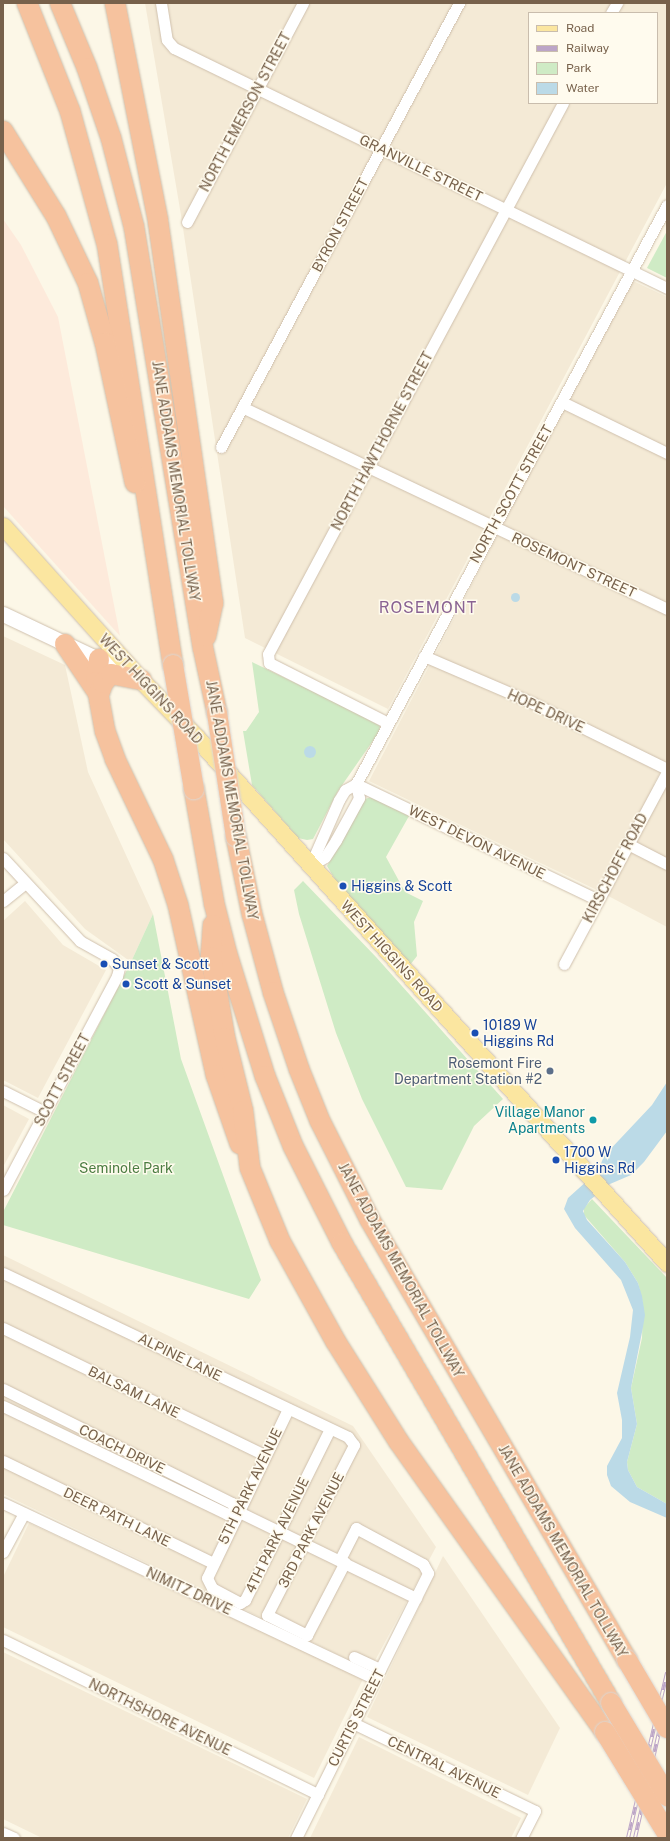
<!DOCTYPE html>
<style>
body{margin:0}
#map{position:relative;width:670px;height:1841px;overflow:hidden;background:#fcf7e7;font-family:"Public Sans",sans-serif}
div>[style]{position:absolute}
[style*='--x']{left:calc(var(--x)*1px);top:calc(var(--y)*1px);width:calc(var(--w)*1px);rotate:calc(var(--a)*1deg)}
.residential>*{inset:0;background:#f4ead6}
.commercial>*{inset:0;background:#fdeadb}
.green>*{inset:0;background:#cfebc5}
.water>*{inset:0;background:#bbdae7}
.round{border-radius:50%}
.roads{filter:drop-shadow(0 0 1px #cfc0ad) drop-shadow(0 0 1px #cfc0ad)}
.street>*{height:11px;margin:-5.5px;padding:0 5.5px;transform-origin:5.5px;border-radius:5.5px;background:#fff}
.secondary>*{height:15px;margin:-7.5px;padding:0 7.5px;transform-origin:7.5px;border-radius:7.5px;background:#fff}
.primary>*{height:17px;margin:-8.5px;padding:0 8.5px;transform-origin:8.5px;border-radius:8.5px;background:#fbe6a0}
.highway>*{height:20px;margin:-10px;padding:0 10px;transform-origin:10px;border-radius:10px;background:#f6c29e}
.rail>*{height:4px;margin-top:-2px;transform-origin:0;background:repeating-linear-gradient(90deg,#fffbee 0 8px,#bca5c7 0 16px);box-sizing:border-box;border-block:1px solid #bca5c7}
.bridges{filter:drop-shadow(0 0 1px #dcd6d0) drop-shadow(0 0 1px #dcd6d0)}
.highway-bridge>*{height:20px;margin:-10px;padding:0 10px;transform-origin:10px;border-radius:10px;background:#f6c29e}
.dots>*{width:11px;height:11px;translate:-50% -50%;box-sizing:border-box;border:2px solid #fffbee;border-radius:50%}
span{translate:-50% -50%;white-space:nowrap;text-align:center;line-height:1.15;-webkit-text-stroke:3px #fffbee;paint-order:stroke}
.street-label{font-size:14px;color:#77614b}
.transit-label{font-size:14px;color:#164399}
.left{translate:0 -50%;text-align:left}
.service-label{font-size:14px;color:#4e5e75}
.right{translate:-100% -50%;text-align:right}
.culture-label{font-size:14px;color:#0d838f}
.park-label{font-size:14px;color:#4c7d42}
.quarter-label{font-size:16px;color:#8a6393;letter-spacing:1px}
.frame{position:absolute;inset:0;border:4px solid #77614b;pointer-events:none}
.legend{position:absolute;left:528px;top:12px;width:130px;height:92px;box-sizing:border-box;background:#fffbee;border:1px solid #c9bdad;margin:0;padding:5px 7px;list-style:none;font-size:12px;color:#77614b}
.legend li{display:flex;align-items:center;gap:8px;height:20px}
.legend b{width:20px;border:1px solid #c9bdad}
</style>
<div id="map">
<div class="residential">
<div style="clip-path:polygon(evenodd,145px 3px,667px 3px,667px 183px,388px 709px,245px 638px,181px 215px,145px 3px,529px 13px,657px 13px,657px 103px,529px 103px,529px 13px)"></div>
<div style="clip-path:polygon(631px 280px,667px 297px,667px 759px,654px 784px,667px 790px,667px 927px,597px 890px,369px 781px)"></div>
<div style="clip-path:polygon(3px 636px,65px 665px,88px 772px,153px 914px,131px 962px,85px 929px,3px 839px)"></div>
<div style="clip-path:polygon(25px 901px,63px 945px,106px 970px,38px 1098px,3px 1080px,3px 921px)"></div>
<div style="clip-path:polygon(3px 1105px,29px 1119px,3px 1167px)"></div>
<div style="clip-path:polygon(3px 1255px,353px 1426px,436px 1547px,370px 1670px,3px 1494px)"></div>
<div style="clip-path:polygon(29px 1523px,363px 1679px,314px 1778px,3px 1627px,3px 1577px)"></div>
<div style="clip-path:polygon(443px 1556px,560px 1728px,528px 1795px,367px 1717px)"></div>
<div style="clip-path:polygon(3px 1652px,307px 1799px,288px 1838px,42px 1838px,3px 1819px)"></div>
<div style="clip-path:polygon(359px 1737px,521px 1818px,511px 1838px,310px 1838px)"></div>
</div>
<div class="commercial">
<div style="clip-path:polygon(3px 219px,21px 245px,58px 317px,120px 636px,3px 506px)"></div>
</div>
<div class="green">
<div style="clip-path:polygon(667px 231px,667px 278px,647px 268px)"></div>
<div style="clip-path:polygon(252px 662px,362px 715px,380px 726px,379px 732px,338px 791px,313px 839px,307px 840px,298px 838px,252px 785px,243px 731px,246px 731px,259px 712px)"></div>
<div style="clip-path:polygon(371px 797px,409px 816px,386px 857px,405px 892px,423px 901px,414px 922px,417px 956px,410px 965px,336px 881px,327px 866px,365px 799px)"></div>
<div style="clip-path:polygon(303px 881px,376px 957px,503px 1099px,474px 1126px,442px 1190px,406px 1187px,362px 1099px,336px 1033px,299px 914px,294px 890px)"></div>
<div style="clip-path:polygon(153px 914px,181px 1059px,261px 1280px,249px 1299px,3px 1225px,3px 1212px,131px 962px)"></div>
<div style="clip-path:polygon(592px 1199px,667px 1278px,667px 1504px,637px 1487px,628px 1470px,627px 1462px,637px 1424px,631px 1388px,642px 1338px,643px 1304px,638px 1283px,625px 1262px,584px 1215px,584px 1208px)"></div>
</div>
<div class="water">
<div class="round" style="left:510.5px;top:592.5px;width:9px;height:9px"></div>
<div class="round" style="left:304px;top:746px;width:12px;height:12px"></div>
<div style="clip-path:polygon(667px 1082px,667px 1131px,644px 1162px,631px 1175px,610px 1184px,590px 1200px,583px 1211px,587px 1220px,625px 1262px,638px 1283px,642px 1296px,645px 1315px,643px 1327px,631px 1388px,637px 1424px,627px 1462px,628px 1470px,637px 1487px,667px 1504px,667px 1518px,630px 1502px,611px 1486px,607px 1475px,607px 1466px,622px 1438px,622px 1420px,617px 1393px,630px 1337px,633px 1310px,621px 1280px,575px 1228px,564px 1209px,568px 1198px,598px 1171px,604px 1156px,652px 1105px)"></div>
</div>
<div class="roads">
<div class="street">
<div style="--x:161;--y:3;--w:37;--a:81"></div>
<div style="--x:167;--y:40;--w:11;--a:49"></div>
<div style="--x:174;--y:48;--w:548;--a:25.96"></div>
<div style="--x:611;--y:13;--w:12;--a:-59"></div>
<div style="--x:187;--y:222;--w:248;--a:-62.1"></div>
<div style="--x:562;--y:402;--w:117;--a:25.9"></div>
<div style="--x:244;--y:408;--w:468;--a:25.4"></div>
<div style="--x:221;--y:447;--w:504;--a:-61.81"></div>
<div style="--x:424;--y:656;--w:119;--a:23.3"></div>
<div style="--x:533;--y:703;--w:149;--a:26.2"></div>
<div style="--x:388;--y:723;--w:133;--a:-153.2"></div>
<div style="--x:269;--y:663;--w:9;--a:-96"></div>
<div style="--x:268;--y:654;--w:625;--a:-61.84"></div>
<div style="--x:356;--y:784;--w:268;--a:25.6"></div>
<div style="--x:628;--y:844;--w:44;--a:27.1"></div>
<div style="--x:3;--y:858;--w:113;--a:47.1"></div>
<div style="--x:80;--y:941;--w:37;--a:29"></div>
<div style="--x:112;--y:959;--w:11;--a:52"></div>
<div style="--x:119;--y:968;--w:8;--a:104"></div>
<div style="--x:117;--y:976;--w:242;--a:118"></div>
<div style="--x:310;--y:866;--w:72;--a:-66.3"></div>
<div style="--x:339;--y:800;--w:12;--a:-59"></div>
<div style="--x:345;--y:790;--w:13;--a:-29"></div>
<div style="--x:356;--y:784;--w:657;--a:-61.76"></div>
<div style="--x:310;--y:866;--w:17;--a:-31"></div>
<div style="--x:325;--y:857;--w:20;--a:-57"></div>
<div style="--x:336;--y:840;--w:48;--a:-61.3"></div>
<div style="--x:359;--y:798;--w:14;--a:-102"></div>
<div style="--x:3;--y:901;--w:28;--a:-39"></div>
<div style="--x:564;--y:964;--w:218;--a:-61.8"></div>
<div style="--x:3;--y:1091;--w:47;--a:26.6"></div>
<div style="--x:3;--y:1273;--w:382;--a:25.4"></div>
<div style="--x:348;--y:1437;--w:10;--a:53"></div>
<div style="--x:354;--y:1445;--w:191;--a:117.1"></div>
<div style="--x:267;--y:1615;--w:45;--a:26.6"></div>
<div style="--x:307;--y:1635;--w:82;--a:-62.5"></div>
<div style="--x:3;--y:1328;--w:290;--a:25.9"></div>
<div style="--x:3;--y:1389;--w:256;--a:26.5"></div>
<div style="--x:232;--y:1503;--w:9;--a:58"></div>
<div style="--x:237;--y:1511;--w:199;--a:25.9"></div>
<div style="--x:3;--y:1406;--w:249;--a:25.7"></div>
<div style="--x:227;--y:1514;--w:10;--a:-17"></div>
<div style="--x:288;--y:1409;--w:187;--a:115.6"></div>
<div style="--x:207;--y:1578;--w:11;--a:63"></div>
<div style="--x:212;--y:1588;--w:32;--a:28"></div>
<div style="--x:240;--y:1603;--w:6;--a:-31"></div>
<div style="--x:245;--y:1600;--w:191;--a:-63.6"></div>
<div style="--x:3;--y:1461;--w:233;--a:25.9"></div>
<div style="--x:3;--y:1503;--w:412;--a:25.3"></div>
<div style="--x:3;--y:1552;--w:44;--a:-61.7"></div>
<div style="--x:3;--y:1640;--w:351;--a:26.1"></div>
<div style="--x:354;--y:1657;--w:29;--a:25"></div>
<div style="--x:353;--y:1723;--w:202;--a:25.8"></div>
<div style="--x:535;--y:1811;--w:30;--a:117"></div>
<div style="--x:3;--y:1833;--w:12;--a:24"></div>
<div style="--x:296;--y:1838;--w:296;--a:-63.5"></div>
<div style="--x:428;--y:1573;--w:10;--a:-119"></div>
<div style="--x:423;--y:1564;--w:76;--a:-151.8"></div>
<div style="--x:356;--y:1528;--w:36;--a:117"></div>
</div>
<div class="secondary">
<div style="--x:3;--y:614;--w:137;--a:25.4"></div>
</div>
<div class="primary">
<div style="--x:3;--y:526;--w:207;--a:48.1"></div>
<div style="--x:141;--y:680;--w:81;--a:46"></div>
<div style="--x:197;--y:738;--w:705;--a:48.16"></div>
</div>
<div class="highway">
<div style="--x:27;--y:3;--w:116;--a:68.3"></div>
<div style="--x:70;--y:111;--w:138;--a:74.5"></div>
<div style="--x:107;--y:244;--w:426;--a:81.1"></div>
<div style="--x:60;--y:3;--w:70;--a:67.4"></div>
<div style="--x:87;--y:68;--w:74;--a:71.1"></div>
<div style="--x:111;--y:138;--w:92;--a:75.5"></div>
<div style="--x:134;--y:227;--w:427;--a:80.7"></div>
<div style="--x:203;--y:648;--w:66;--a:77.8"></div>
<div style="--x:115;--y:3;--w:222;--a:78.8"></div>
<div style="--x:158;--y:221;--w:386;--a:81.8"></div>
<div style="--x:213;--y:603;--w:34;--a:102"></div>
<div style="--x:3;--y:131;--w:100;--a:58.1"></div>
<div style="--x:56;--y:216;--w:74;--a:64.5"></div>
<div style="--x:88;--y:283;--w:62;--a:74.2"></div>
<div style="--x:105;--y:343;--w:143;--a:77.9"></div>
<div style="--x:65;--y:644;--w:59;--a:56"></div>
<div style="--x:99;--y:659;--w:23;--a:97"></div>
<div style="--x:96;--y:682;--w:50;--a:79.6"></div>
<div style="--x:105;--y:731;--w:30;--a:70"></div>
<div style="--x:115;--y:759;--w:111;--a:64.4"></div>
<div style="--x:163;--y:859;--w:48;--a:71.9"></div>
<div style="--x:178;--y:905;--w:174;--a:77.4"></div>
<div style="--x:216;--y:1075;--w:73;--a:70.8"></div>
<div style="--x:99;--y:694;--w:12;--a:-70"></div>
<div style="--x:103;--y:683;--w:12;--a:-48"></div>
<div style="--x:111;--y:674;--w:31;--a:11"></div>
<div style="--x:194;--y:789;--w:116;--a:80"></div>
<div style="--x:214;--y:903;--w:53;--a:75.7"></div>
<div style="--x:227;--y:954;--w:128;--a:72.7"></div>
<div style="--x:265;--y:1076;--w:75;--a:68.2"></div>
<div style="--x:293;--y:1146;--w:109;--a:63.2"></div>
<div style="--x:342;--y:1243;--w:533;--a:59.68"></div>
<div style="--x:236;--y:837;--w:79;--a:78.3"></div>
<div style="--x:252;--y:914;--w:81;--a:74.9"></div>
<div style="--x:273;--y:992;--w:81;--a:71.3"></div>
<div style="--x:299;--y:1069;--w:56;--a:68"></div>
<div style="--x:320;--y:1121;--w:111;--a:63.2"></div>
<div style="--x:370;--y:1220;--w:510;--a:59.71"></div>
<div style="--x:213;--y:925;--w:32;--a:94"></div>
<div style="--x:211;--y:957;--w:82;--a:80.2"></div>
<div style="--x:225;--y:1038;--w:75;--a:76.1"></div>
<div style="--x:243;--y:1111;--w:57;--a:83"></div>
<div style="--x:250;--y:1168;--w:79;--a:67.7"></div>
<div style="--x:280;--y:1241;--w:115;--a:61"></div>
<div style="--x:336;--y:1342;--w:118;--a:57.8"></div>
<div style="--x:399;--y:1442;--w:356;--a:54.6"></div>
</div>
</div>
<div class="rail">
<div style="--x:628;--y:1838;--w:170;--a:-76.7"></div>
<div style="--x:635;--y:1838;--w:113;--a:-77.2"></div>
</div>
<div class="bridges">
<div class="highway-bridge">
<div style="--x:173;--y:665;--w:126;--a:80.4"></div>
<div style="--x:217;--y:713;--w:125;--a:81.3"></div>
<div style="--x:627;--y:1660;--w:79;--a:59.5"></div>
<div style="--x:611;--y:1703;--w:109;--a:58.9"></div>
<div style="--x:605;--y:1732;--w:119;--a:58.5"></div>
</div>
</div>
<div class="dots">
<div style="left:343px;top:886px;background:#1a4fb4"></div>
<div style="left:104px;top:964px;background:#1a4fb4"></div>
<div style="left:126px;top:984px;background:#1a4fb4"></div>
<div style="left:475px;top:1033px;background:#1a4fb4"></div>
<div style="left:550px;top:1071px;background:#5c6f8a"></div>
<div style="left:593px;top:1120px;background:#0f9aa8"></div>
<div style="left:556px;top:1160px;background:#1a4fb4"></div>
</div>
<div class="street-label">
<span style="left:245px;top:112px;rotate:-62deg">NORTH EMERSON STREET</span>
<span style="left:421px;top:168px;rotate:26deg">GRANVILLE STREET</span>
<span style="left:340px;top:225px;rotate:-62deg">BYRON STREET</span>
<span style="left:382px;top:441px;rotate:-62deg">NORTH HAWTHORNE STREET</span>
<span style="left:176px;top:481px;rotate:81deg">JANE ADDAMS MEMORIAL TOLLWAY</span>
<span style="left:511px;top:494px;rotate:-61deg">NORTH SCOTT STREET</span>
<span style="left:574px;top:565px;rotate:25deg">ROSEMONT STREET</span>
<span style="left:151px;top:689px;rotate:47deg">WEST HIGGINS ROAD</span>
<span style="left:546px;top:711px;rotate:25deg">HOPE DRIVE</span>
<span style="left:232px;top:800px;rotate:80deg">JANE ADDAMS MEMORIAL TOLLWAY</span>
<span style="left:477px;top:842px;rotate:26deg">WEST DEVON AVENUE</span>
<span style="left:615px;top:868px;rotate:-62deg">KIRSCHOFF ROAD</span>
<span style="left:392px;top:956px;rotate:48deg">WEST HIGGINS ROAD</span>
<span style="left:62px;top:1080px;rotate:-62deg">SCOTT STREET</span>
<span style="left:401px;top:1270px;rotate:61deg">JANE ADDAMS MEMORIAL TOLLWAY</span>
<span style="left:180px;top:1357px;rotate:26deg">ALPINE LANE</span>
<span style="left:134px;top:1392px;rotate:26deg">BALSAM LANE</span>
<span style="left:122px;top:1449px;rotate:26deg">COACH DRIVE</span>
<span style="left:250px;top:1486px;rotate:-64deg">5TH PARK AVENUE</span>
<span style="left:117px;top:1517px;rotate:26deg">DEER PATH LANE</span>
<span style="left:311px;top:1530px;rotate:-63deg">3RD PARK AVENUE</span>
<span style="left:277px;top:1535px;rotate:-64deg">4TH PARK AVENUE</span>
<span style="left:563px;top:1551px;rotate:60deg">JANE ADDAMS MEMORIAL TOLLWAY</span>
<span style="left:189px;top:1591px;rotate:25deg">NIMITZ DRIVE</span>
<span style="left:160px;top:1717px;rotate:26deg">NORTHSHORE AVENUE</span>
<span style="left:356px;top:1718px;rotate:-63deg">CURTIS STREET</span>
<span style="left:444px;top:1767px;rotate:26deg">CENTRAL AVENUE</span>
</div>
<div class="transit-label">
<span class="left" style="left:351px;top:886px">Higgins &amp; Scott</span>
<span class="left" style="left:112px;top:964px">Sunset &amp; Scott</span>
<span class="left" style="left:134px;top:984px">Scott &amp; Sunset</span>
<span class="left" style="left:483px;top:1033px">10189 W<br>Higgins Rd</span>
<span class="left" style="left:564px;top:1160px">1700 W<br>Higgins Rd</span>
</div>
<div class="service-label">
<span class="right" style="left:542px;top:1071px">Rosemont Fire<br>Department Station #2</span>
</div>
<div class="culture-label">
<span class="right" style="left:585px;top:1120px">Village Manor<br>Apartments</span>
</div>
<div class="park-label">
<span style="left:126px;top:1168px">Seminole Park</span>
</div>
<div class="quarter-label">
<span style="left:428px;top:608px">ROSEMONT</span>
</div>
<div class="frame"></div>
<ul class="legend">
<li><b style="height:5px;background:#fbe6a0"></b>Road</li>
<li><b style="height:5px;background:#bca5c7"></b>Railway</li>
<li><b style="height:11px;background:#cfebc5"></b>Park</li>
<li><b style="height:11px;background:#bbdae7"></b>Water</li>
</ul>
</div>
